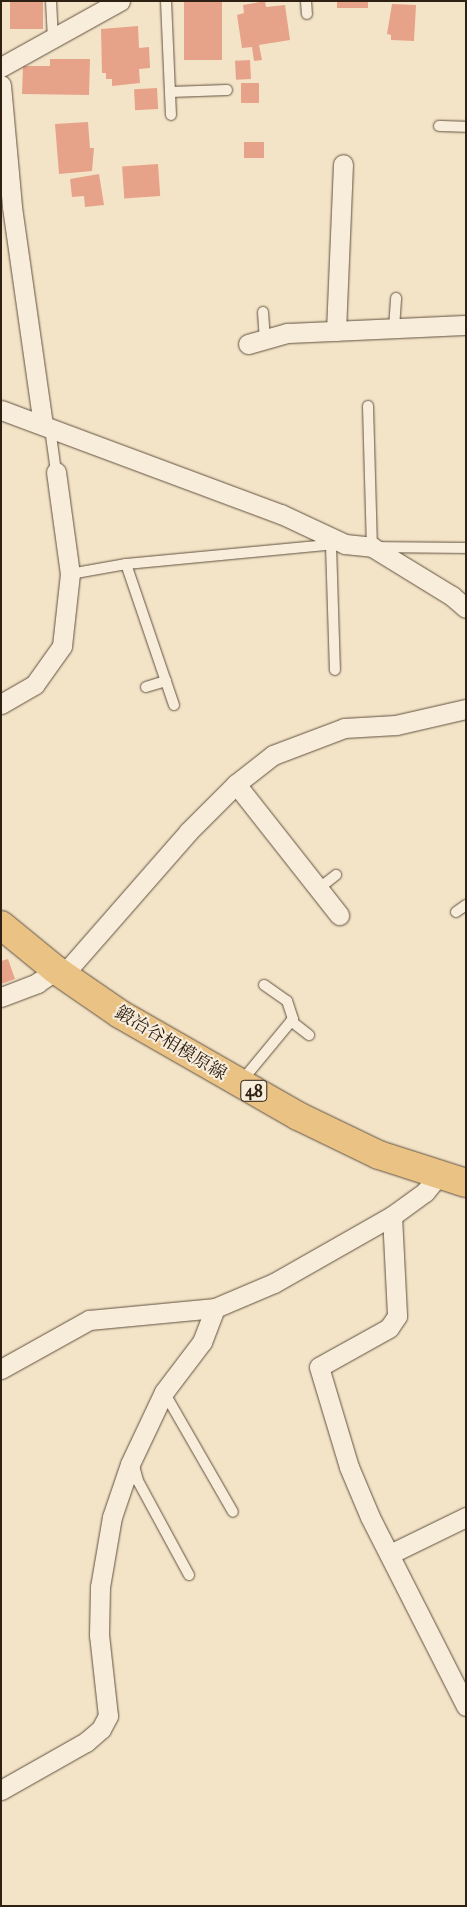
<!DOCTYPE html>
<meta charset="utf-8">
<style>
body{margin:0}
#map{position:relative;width:467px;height:1907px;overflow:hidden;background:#f4e4c7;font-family:"IM FELL Great Primer","Noto Serif JP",serif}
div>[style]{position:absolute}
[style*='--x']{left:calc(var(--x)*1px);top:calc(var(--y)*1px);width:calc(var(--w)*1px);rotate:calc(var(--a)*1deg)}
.building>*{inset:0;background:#e7a28a;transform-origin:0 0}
.roads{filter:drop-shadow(0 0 1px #605140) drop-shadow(0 0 1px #605140)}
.lane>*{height:10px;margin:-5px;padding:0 5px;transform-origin:5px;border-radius:5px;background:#f8eddb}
.street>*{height:19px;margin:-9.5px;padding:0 9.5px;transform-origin:9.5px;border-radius:9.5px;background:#f8eddb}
.primary>*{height:28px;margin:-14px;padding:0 14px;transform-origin:14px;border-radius:14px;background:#eac284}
span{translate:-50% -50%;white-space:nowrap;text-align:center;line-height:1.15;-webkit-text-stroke:4px #f8eddb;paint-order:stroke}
.shield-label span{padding:1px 4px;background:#f8eddb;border:1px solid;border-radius:4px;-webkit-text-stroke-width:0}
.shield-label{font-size:16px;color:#2e2013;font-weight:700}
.street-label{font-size:18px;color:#2e2013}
.frame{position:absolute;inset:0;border:2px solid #2e2013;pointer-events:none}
</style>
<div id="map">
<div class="building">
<div style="left:10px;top:1px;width:33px;height:28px"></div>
<div style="left:184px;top:1px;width:38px;height:59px"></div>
<div style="clip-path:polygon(265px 1px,266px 7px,285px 5px,290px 40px,259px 45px,262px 60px,254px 61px,252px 47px,242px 48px,237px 15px,244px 13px,243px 5px)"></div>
<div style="left:337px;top:1px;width:31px;height:7px"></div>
<div style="clip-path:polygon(392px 4px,416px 5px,414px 41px,391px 40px,391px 35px,387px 34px)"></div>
<div style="clip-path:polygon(138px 26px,139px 48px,149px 47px,150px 68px,139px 69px,140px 83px,112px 86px,112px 79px,106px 79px,106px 73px,102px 73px,101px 29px)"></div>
<div style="clip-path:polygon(50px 59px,90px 59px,89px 95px,22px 94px,23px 66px,50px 66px)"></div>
<div style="left:250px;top:60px;width:19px;height:15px;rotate:87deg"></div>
<div style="left:241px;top:83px;width:18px;height:20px"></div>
<div style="left:157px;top:88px;width:21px;height:23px;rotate:87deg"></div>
<div style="clip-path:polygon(88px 122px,90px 148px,94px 148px,92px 171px,59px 174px,55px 124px)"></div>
<div style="left:244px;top:142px;width:20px;height:16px"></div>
<div style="left:158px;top:164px;width:32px;height:36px;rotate:86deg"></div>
<div style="clip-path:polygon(99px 174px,104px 205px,85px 207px,84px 196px,72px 197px,70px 179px)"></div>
<div style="clip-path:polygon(8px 959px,15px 979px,1px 984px,1px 961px)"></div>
</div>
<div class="roads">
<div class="lane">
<div style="--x:51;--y:1;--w:37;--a:87"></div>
<div style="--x:166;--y:1;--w:114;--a:87.5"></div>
<div style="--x:306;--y:1;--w:13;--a:86"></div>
<div style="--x:170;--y:92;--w:57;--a:-2"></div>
<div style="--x:439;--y:126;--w:27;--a:2"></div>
<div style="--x:263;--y:312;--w:27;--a:86"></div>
<div style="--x:394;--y:328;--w:30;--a:-86"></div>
<div style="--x:368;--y:406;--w:141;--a:88.4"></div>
<div style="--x:372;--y:547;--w:94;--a:0.6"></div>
<div style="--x:50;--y:428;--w:44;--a:82.2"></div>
<div style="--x:331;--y:545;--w:125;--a:88.2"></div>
<div style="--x:126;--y:564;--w:149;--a:71.2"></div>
<div style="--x:70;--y:574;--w:57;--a:-10.1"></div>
<div style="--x:126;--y:564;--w:214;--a:-5.4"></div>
<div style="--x:146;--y:687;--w:21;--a:-17"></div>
<div style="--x:318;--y:889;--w:23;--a:-38"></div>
<div style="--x:456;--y:912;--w:12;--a:-35"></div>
<div style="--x:291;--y:1021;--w:23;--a:38"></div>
<div style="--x:240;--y:1083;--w:83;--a:-50.4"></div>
<div style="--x:293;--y:1019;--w:19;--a:-108"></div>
<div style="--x:287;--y:1001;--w:28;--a:-145"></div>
<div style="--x:164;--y:1392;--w:138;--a:60.1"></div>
<div style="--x:133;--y:1462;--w:20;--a:75"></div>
<div style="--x:138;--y:1481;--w:107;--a:61.5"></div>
</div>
<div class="street">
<div style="--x:1;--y:67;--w:136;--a:-29"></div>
<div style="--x:1;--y:85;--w:122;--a:84.8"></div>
<div style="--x:12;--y:207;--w:220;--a:81.9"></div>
<div style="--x:336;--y:331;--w:167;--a:-87.6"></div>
<div style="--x:248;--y:344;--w:41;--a:-15.8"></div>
<div style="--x:287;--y:333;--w:179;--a:-2.6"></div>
<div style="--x:1;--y:410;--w:299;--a:20.4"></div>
<div style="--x:281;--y:514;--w:71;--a:25.1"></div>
<div style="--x:345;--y:544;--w:27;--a:6"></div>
<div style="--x:372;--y:547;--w:94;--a:31.5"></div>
<div style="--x:452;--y:596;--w:18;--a:41"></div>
<div style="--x:1;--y:704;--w:39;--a:-30"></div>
<div style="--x:35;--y:684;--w:47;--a:-54.6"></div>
<div style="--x:62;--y:646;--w:72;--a:-83.7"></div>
<div style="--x:70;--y:574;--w:103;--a:-97.8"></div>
<div style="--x:236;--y:784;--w:167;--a:51.8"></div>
<div style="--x:63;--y:975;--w:190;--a:-48.8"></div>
<div style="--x:188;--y:832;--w:68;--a:-45"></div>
<div style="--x:236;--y:784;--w:47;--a:-38.1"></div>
<div style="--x:273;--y:755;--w:76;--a:-20.8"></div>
<div style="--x:344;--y:728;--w:52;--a:-3.3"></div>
<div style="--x:396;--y:725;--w:72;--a:-12.9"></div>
<div style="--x:1;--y:997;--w:39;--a:-21"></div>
<div style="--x:37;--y:983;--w:23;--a:-34"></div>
<div style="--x:392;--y:1216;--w:100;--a:87.1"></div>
<div style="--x:397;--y:1316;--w:14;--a:124"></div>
<div style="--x:389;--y:1328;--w:80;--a:150.9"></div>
<div style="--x:319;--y:1367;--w:104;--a:73.3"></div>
<div style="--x:349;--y:1467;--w:54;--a:67.2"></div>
<div style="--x:370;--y:1517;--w:212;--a:63.1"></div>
<div style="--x:1;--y:1369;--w:101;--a:-29.1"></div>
<div style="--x:89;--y:1320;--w:127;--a:-5.4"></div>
<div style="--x:215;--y:1308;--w:64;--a:-23"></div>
<div style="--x:274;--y:1283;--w:136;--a:-29.6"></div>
<div style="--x:392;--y:1216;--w:41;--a:-36"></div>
<div style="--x:425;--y:1192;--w:21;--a:-51"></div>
<div style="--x:390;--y:1554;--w:85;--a:-26"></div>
<div style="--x:1;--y:1790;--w:98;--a:-29.5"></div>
<div style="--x:86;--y:1742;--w:20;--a:-41"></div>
<div style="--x:101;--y:1729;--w:15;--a:-62"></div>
<div style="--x:108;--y:1716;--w:81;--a:-96.3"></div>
<div style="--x:99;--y:1635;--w:48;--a:-88.8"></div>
<div style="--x:100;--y:1587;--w:71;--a:-80.3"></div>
<div style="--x:112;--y:1517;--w:56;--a:-71.2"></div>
<div style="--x:130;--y:1464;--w:80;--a:-64.7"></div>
<div style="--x:164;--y:1392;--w:63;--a:-52.8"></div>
<div style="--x:202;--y:1342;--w:36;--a:-69"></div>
</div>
<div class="primary">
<div style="--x:1;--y:925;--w:71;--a:39.3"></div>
<div style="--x:56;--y:970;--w:78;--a:34.5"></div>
<div style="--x:120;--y:1014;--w:205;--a:29.8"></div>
<div style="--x:298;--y:1116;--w:90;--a:25.7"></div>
<div style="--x:379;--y:1155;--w:91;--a:17.8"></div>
</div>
</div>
<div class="shield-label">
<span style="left:254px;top:1091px">48</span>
</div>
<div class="street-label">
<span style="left:171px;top:1043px;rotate:31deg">鍛冶谷相模原線</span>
</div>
<div class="frame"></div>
</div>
